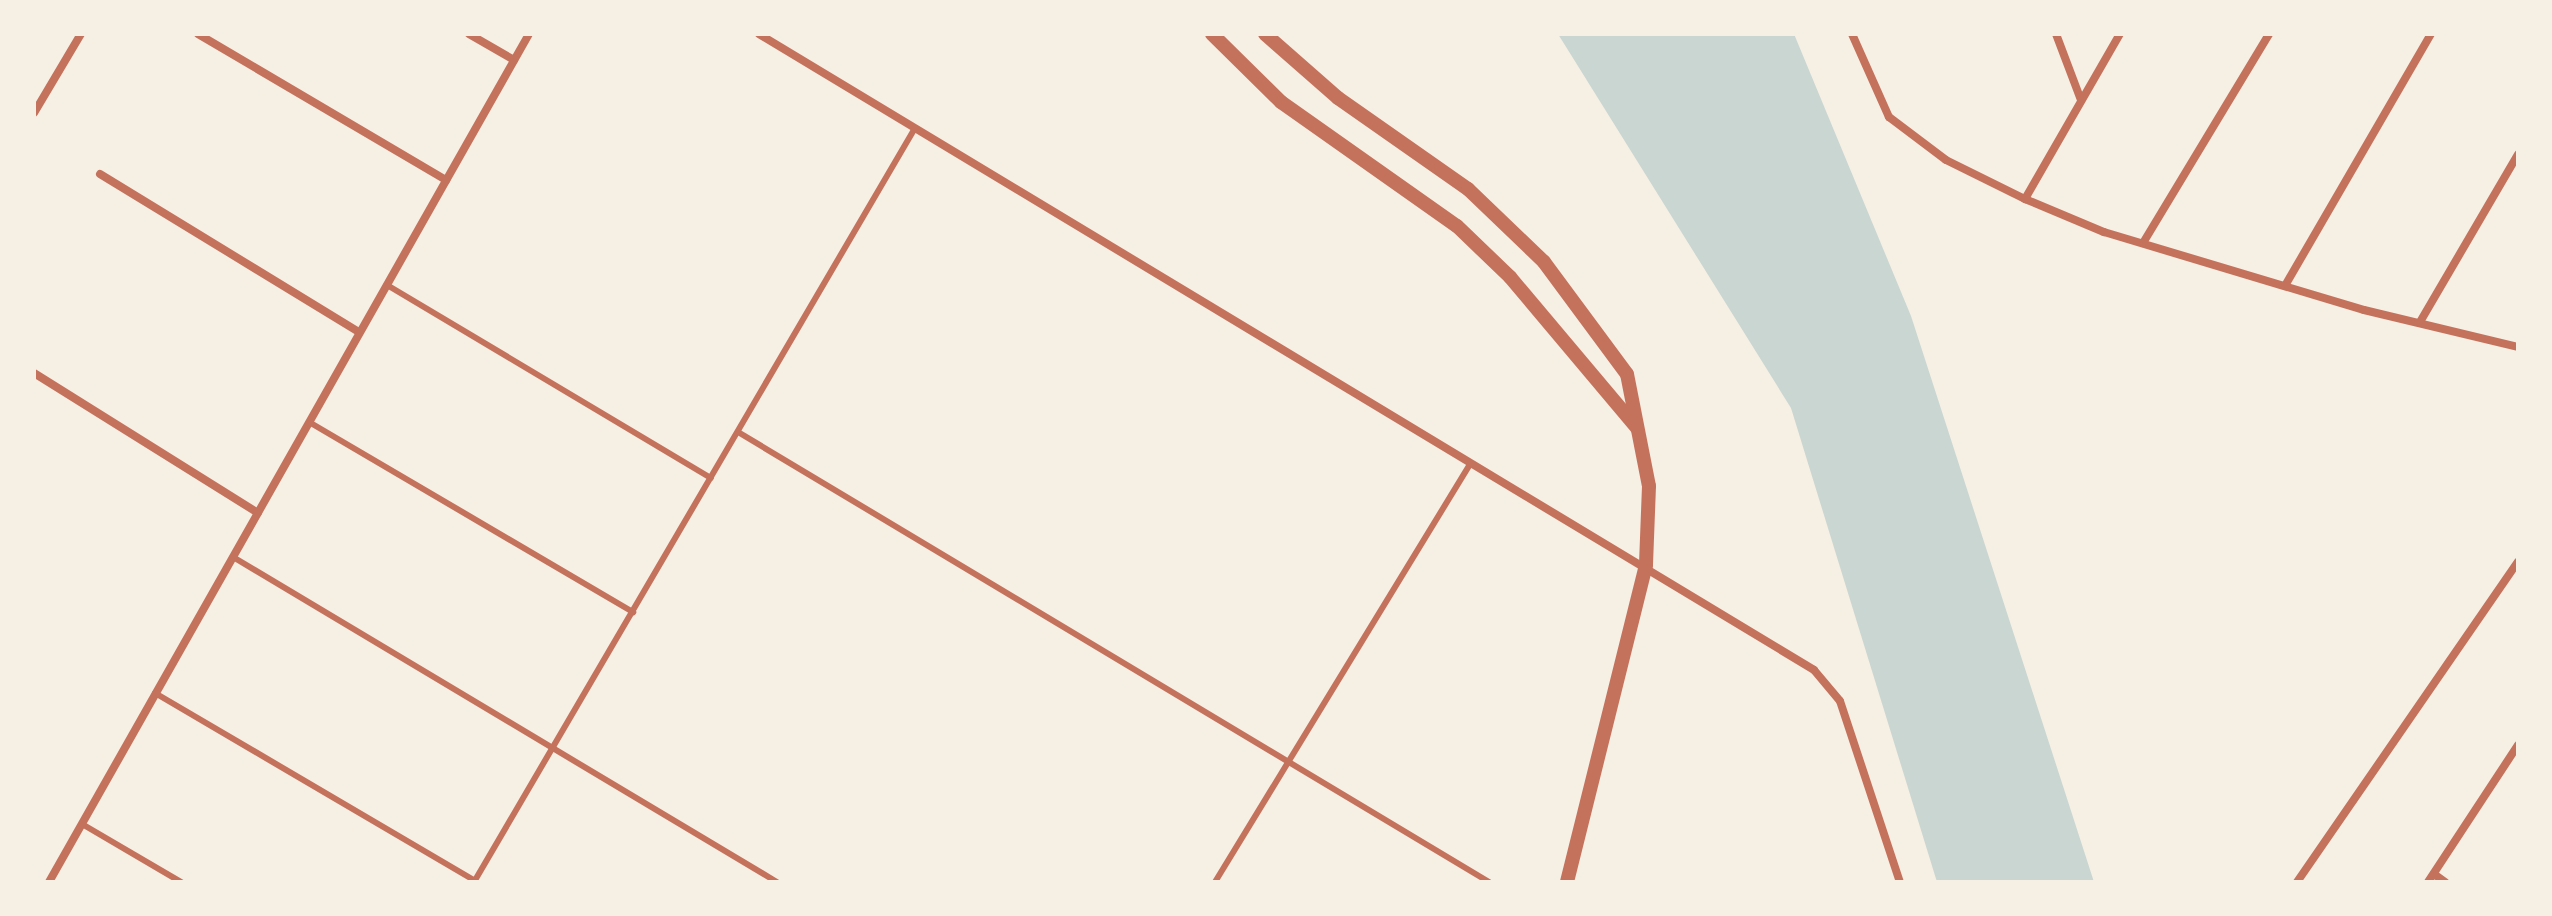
<!DOCTYPE html>
<style>
body{margin:0}
#map{position:relative;width:2552px;height:916px;overflow:hidden;background:#f6efe4;font-family:"Playfair Display",serif}
div>[style]{position:absolute}
[style*='--x']{left:calc(var(--x)*1px);top:calc(var(--y)*1px);width:calc(var(--w)*1px);rotate:calc(var(--a)*1deg)}
.water>*{inset:0;background:#c9d6d2}
.service>*{height:6px;margin:-3px;padding:0 3px;transform-origin:3px;border-radius:3px;background:#c5725c}
.minor>*{height:8px;margin:-4px;padding:0 4px;transform-origin:4px;border-radius:4px;background:#c5725c}
.tertiary>*{height:14px;margin:-7px;padding:0 7px;transform-origin:7px;border-radius:7px;background:#c5725c}
span{translate:-50% -50%;white-space:nowrap;text-align:center;line-height:1.15;-webkit-text-stroke:8px #f6efe4;paint-order:stroke}
.frame{position:absolute;inset:0;border:36px solid #f6efe4;pointer-events:none}
</style>
<div id="map">
<div class="water">
<div style="clip-path:polygon(1558px 34px,1794px 34px,1911px 316px,2094px 882px,1937px 882px,1791px 408px)"></div>
</div>
<div class="service">
<div style="--x:387;--y:285;--w:377;--a:30.8"></div>
<div style="--x:309;--y:422;--w:376;--a:30.4"></div>
<div style="--x:738;--y:432;--w:876;--a:30.93"></div>
<div style="--x:233;--y:557;--w:634;--a:30.86"></div>
<div style="--x:155;--y:693;--w:371;--a:30.4"></div>
<div style="--x:82;--y:824;--w:115;--a:30.4"></div>
<div style="--x:474;--y:882;--w:873;--a:-59.68"></div>
<div style="--x:1215;--y:882;--w:491;--a:-58.6"></div>
</div>
<div class="minor">
<div style="--x:198;--y:34;--w:288;--a:30.5"></div>
<div style="--x:469;--y:34;--w:52;--a:30"></div>
<div style="--x:759;--y:34;--w:1232;--a:31.08"></div>
<div style="--x:1814;--y:670;--w:40;--a:50"></div>
<div style="--x:1840;--y:701;--w:191;--a:71.7"></div>
<div style="--x:1852;--y:34;--w:91;--a:66"></div>
<div style="--x:1889;--y:117;--w:71;--a:37"></div>
<div style="--x:1946;--y:160;--w:88;--a:26.3"></div>
<div style="--x:2025;--y:199;--w:86;--a:22.7"></div>
<div style="--x:2104;--y:232;--w:271;--a:16.7"></div>
<div style="--x:2364;--y:310;--w:158;--a:13.5"></div>
<div style="--x:2056;--y:34;--w:71;--a:69.3"></div>
<div style="--x:34;--y:113;--w:92;--a:-59.3"></div>
<div style="--x:100;--y:174;--w:303;--a:31.4"></div>
<div style="--x:2025;--y:199;--w:190;--a:-60.1"></div>
<div style="--x:2143;--y:243;--w:244;--a:-58.9"></div>
<div style="--x:2286;--y:284;--w:289;--a:-59.9"></div>
<div style="--x:2420;--y:322;--w:194;--a:-59.7"></div>
<div style="--x:34;--y:373;--w:264;--a:32"></div>
<div style="--x:2434;--y:874;--w:14;--a:36"></div>
<div style="--x:49;--y:882;--w:974;--a:-60.49"></div>
<div style="--x:2297;--y:882;--w:389;--a:-55.4"></div>
<div style="--x:2428;--y:882;--w:164;--a:-56.7"></div>
</div>
<div class="tertiary">
<div style="--x:1212;--y:34;--w:97;--a:44.6"></div>
<div style="--x:1281;--y:102;--w:215;--a:35.2"></div>
<div style="--x:1457;--y:226;--w:74;--a:43.9"></div>
<div style="--x:1510;--y:277;--w:197;--a:49.9"></div>
<div style="--x:1265;--y:34;--w:97;--a:41.2"></div>
<div style="--x:1338;--y:98;--w:159;--a:35"></div>
<div style="--x:1468;--y:189;--w:105;--a:43.8"></div>
<div style="--x:1544;--y:262;--w:139;--a:53.5"></div>
<div style="--x:1627;--y:374;--w:114;--a:78.9"></div>
<div style="--x:1649;--y:486;--w:79;--a:92.2"></div>
<div style="--x:1646;--y:565;--w:327;--a:104"></div>
</div>
<div class="frame"></div>
</div>
